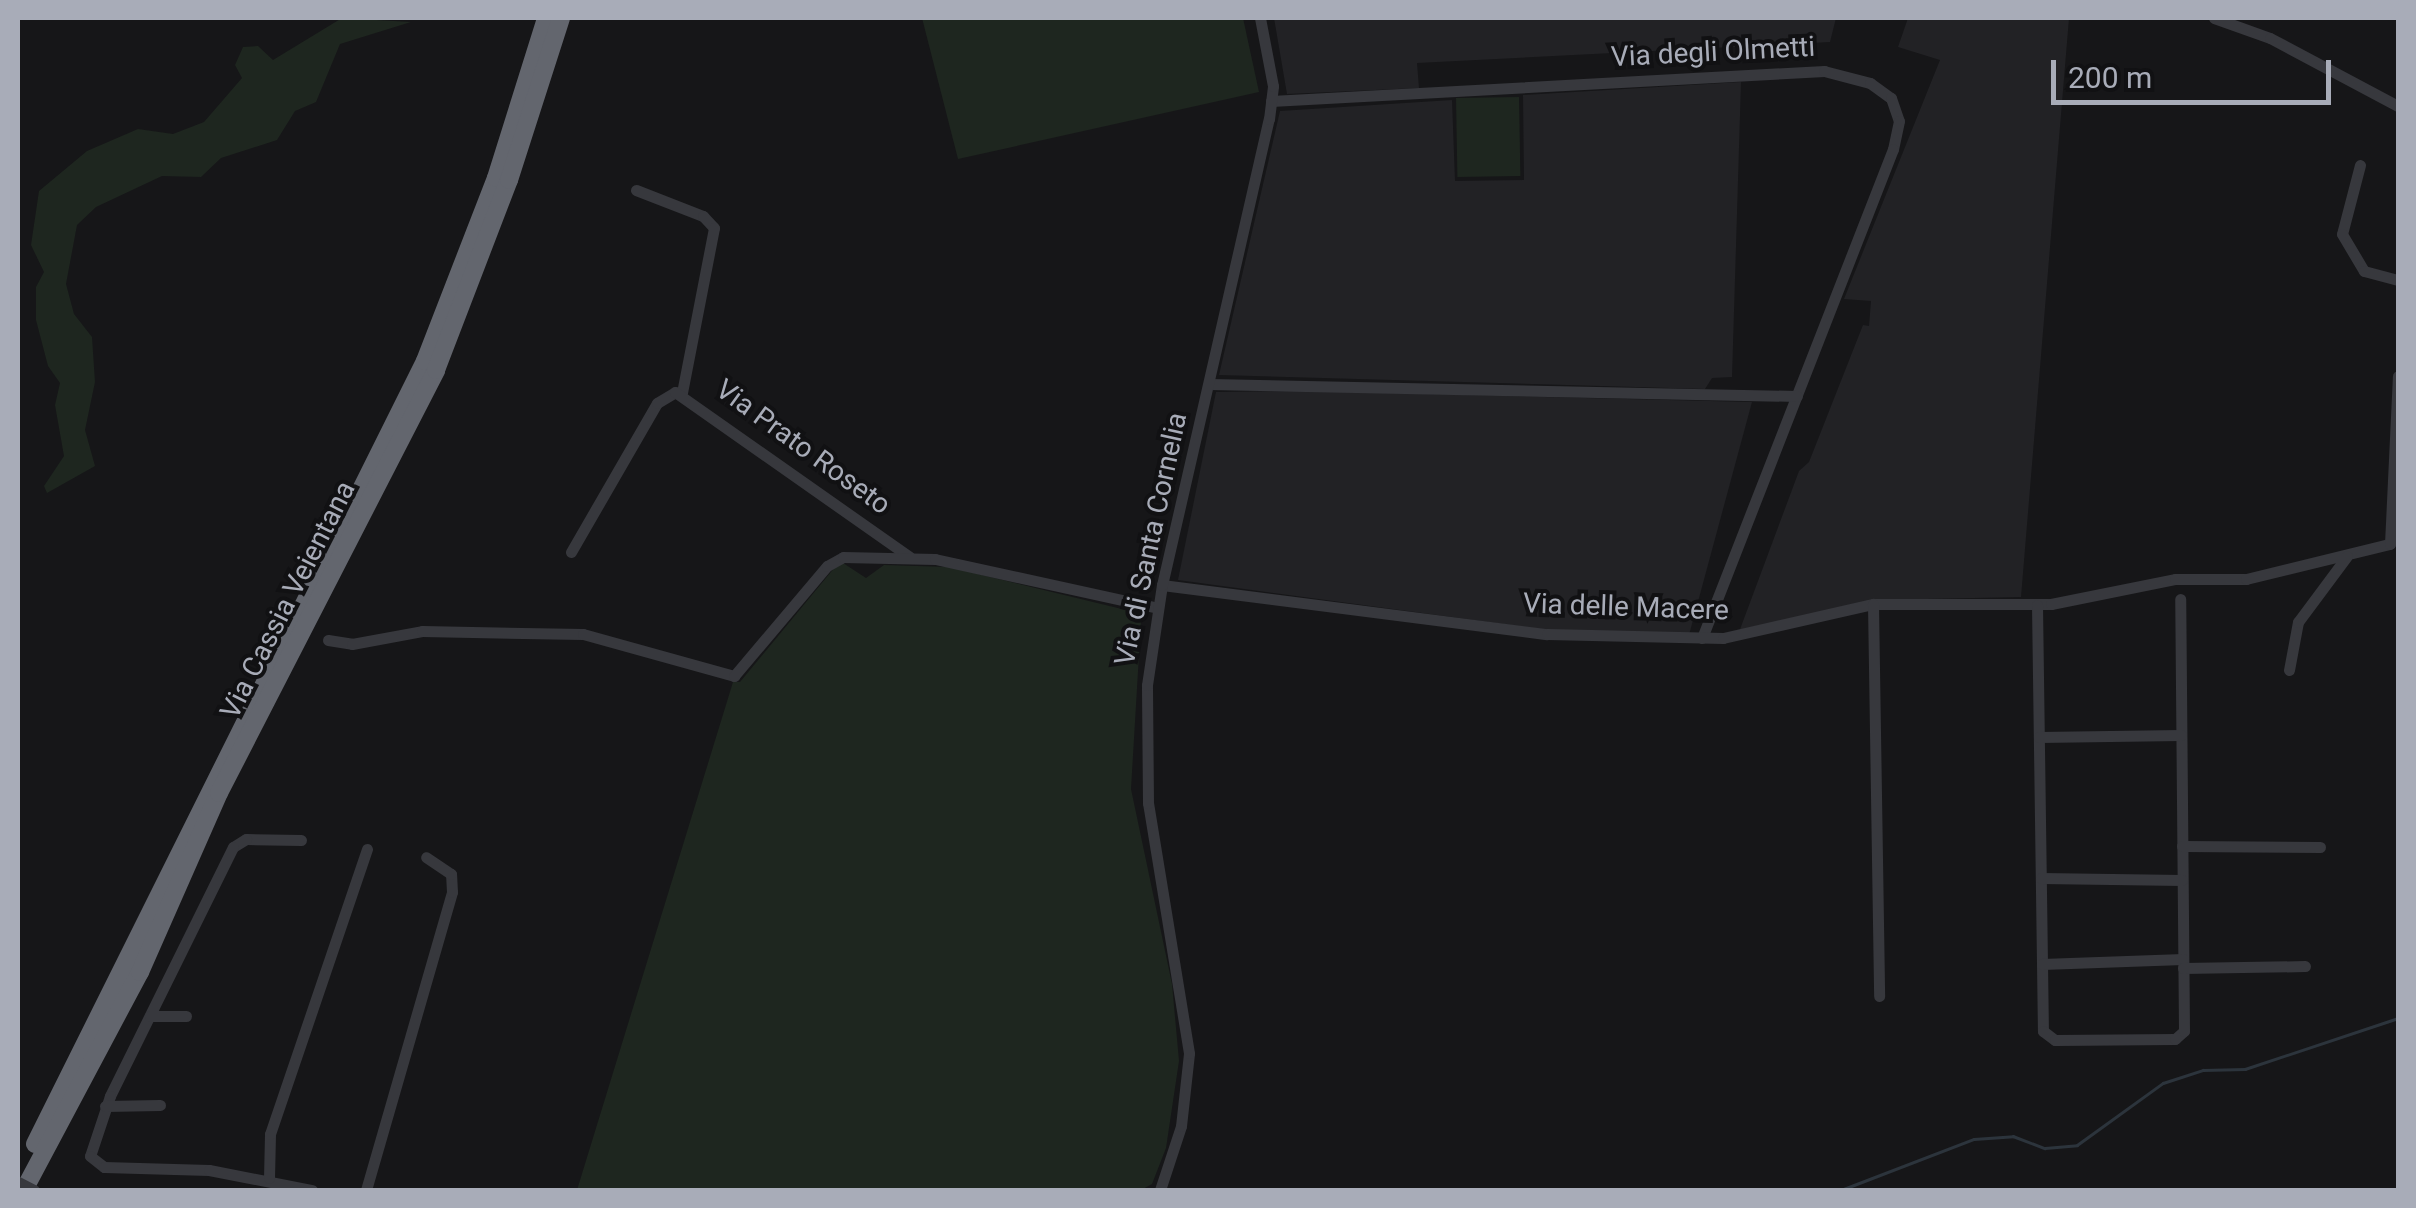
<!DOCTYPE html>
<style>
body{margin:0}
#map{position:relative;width:2416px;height:1208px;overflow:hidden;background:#161618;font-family:Roboto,sans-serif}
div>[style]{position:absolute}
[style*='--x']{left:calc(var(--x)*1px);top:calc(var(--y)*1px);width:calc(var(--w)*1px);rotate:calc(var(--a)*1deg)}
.built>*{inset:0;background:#222225}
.green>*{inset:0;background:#1e261f;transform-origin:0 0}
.stream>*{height:2.5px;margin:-1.25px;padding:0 1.25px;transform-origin:1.25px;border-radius:1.25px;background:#2c343c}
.minor>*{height:11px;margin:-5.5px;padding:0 5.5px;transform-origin:5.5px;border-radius:5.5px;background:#37383d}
.highway>*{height:18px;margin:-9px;padding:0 9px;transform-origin:9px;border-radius:9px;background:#63666e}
.minor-bridge>*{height:11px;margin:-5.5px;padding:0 5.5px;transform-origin:5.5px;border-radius:5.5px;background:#37383d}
span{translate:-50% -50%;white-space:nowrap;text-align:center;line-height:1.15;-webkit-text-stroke:8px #111113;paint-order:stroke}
.street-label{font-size:28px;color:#a8acb8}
.frame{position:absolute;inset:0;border:20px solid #a8acb8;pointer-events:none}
.scale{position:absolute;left:2051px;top:60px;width:280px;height:45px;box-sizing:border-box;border:5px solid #a8acb8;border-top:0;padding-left:12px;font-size:30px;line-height:35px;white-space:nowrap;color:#a8acb8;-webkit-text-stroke:8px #111113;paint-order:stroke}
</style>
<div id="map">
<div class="built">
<div style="clip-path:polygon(1274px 18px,1836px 18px,1830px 42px,1417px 63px,1419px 88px,1287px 94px)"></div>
<div style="clip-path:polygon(1908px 18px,2069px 18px,2021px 597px,1879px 600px,1739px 632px,1799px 471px,1809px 462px,1863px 325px,1869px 326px,1871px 301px,1844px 299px,1940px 60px,1898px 47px)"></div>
<div style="clip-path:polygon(1741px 82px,1732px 377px,1712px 378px,1705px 389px,1219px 375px,1280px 111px,1452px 100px,1455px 181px,1524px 180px,1523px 95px)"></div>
<div style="clip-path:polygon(1304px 391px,1752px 402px,1689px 635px,1563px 632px,1178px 580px,1216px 392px)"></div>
</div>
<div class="green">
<div style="clip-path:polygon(342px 18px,411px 22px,340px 44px,316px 102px,295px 111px,277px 140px,221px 158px,201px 177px,162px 176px,96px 207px,77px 225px,66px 284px,74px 314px,92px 337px,95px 382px,85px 430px,95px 466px,47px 493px,44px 486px,64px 456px,55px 405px,60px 383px,48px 366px,36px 320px,36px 287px,44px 272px,31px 245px,39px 191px,87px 151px,138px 129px,173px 134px,204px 122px,242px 78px,235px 65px,243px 47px,258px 46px,273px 60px)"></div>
<div style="clip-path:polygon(922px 18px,1243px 18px,1259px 92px,958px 159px)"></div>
<div style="left:1519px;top:97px;width:79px;height:63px;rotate:89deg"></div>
<div style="clip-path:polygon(840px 561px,866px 578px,884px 565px,949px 567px,1130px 611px,1141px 621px,1131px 789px,1172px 984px,1179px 1061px,1166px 1148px,1152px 1184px,1141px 1190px,577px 1190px,733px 682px,740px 682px)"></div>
</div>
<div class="stream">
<div style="--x:1841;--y:1190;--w:142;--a:-21"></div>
<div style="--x:1974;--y:1139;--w:39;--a:-4"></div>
<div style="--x:2013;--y:1136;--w:34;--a:21"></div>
<div style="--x:2045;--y:1148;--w:32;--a:-5"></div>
<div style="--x:2077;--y:1145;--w:106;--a:-35.8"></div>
<div style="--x:2163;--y:1083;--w:42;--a:-18"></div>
<div style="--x:2203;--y:1070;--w:42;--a:-1.4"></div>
<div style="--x:2245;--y:1069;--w:161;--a:-18.4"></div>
</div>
<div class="minor">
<div style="--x:2214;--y:18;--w:59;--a:19.7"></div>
<div style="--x:2270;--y:38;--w:145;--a:28"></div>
<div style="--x:1271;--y:101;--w:554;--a:-3.11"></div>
<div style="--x:1824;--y:71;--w:48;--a:14.6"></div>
<div style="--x:1870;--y:83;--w:26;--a:36"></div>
<div style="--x:1891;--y:98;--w:24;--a:71"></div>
<div style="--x:1899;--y:121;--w:29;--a:102"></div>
<div style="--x:1893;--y:149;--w:525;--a:111.34"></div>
<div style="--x:2360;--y:165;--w:71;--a:104.6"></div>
<div style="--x:2342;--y:234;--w:43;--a:59.3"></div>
<div style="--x:2364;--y:271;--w:35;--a:15"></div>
<div style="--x:636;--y:190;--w:72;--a:21.2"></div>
<div style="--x:703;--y:216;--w:16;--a:47"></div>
<div style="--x:714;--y:228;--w:167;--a:101"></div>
<div style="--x:1209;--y:384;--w:588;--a:1.17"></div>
<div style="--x:571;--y:552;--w:172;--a:-60"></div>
<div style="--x:657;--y:403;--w:21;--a:-31"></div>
<div style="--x:675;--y:392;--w:287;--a:35.1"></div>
<div style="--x:1162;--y:585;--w:388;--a:7.3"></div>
<div style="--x:1547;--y:634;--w:176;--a:1.3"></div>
<div style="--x:1723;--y:638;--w:154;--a:-12.8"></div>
<div style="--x:1873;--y:604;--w:178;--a:0"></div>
<div style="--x:2051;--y:604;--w:126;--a:-11.4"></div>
<div style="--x:2175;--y:579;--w:71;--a:0"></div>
<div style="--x:2246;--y:579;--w:148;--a:-13.7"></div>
<div style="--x:2390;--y:544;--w:168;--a:-87.3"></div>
<div style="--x:1873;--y:604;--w:392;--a:89.1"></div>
<div style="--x:2037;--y:605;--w:426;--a:89.2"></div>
<div style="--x:2043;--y:1031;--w:15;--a:37"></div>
<div style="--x:2055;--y:1040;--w:120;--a:-0.5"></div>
<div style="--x:2175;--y:1039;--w:12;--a:-42"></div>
<div style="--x:2184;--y:1031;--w:432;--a:-90.5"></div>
<div style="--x:328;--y:640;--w:24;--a:9"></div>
<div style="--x:352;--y:644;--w:71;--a:-10.5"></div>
<div style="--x:422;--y:631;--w:161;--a:1.1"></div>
<div style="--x:583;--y:634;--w:157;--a:15.5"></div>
<div style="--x:734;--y:676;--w:144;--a:-49.8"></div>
<div style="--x:827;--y:566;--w:18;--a:-29"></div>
<div style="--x:843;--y:557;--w:92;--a:1.2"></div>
<div style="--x:935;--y:559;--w:227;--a:12.4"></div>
<div style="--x:2289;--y:670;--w:49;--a:-79.4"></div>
<div style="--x:2298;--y:622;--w:82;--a:-53.4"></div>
<div style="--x:2039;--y:737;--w:142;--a:-0.8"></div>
<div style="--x:301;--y:840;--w:55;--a:-179"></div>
<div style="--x:246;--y:839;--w:15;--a:148"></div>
<div style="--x:233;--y:847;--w:278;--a:116.3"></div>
<div style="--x:110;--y:1096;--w:63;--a:108.4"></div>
<div style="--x:90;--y:1156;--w:18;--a:38"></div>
<div style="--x:104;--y:1167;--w:105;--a:1.6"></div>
<div style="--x:209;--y:1170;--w:105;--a:11"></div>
<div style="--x:2182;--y:846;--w:138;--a:0.4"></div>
<div style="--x:2041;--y:878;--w:141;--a:0.8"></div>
<div style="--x:2042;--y:964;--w:141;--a:-2"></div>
<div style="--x:2183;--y:968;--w:122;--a:-0.9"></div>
<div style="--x:150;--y:1016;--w:36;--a:0"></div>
<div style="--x:105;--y:1106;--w:55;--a:-1"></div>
<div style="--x:269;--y:1178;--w:44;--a:-88.7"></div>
<div style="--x:270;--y:1134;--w:301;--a:-71.2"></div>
<div style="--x:366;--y:1190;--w:310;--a:-73.9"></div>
<div style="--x:452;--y:892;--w:18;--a:-93"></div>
<div style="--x:451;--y:874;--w:30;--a:-146"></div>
<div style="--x:1160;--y:1190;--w:67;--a:-71.8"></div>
<div style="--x:1181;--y:1126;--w:73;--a:-83.7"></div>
<div style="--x:1189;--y:1053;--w:253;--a:-99.3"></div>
<div style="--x:1148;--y:803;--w:118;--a:-90.5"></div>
<div style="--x:1147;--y:685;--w:101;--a:-81.5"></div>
<div style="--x:1162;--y:585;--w:478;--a:-77.1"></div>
<div style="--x:1269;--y:119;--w:33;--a:-83"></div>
<div style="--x:1273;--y:86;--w:69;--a:-100.8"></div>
</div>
<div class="highway">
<div style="--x:35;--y:1144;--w:875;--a:-63.52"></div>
<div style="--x:425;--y:361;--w:196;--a:-68.8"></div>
<div style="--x:496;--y:178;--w:168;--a:-72.6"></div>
<div style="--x:24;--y:1190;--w:247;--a:-62"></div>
<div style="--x:140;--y:972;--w:196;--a:-66.2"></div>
<div style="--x:219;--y:793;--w:475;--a:-62.8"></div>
<div style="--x:436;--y:370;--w:204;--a:-69"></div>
<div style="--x:509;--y:180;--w:170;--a:-72.2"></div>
</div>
<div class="minor-bridge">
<div style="--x:18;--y:1182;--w:18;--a:27"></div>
</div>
<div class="street-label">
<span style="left:1713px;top:52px;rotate:-3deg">Via degli Olmetti</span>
<span style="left:803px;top:447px;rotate:36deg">Via Prato Roseto</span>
<span style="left:1151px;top:539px;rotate:-78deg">Via di Santa Cornelia</span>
<span style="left:288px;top:600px;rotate:-63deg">Via Cassia Veientana</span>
<span style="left:1626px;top:607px;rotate:2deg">Via delle Macere</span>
</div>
<div class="frame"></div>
<div class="scale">200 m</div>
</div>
